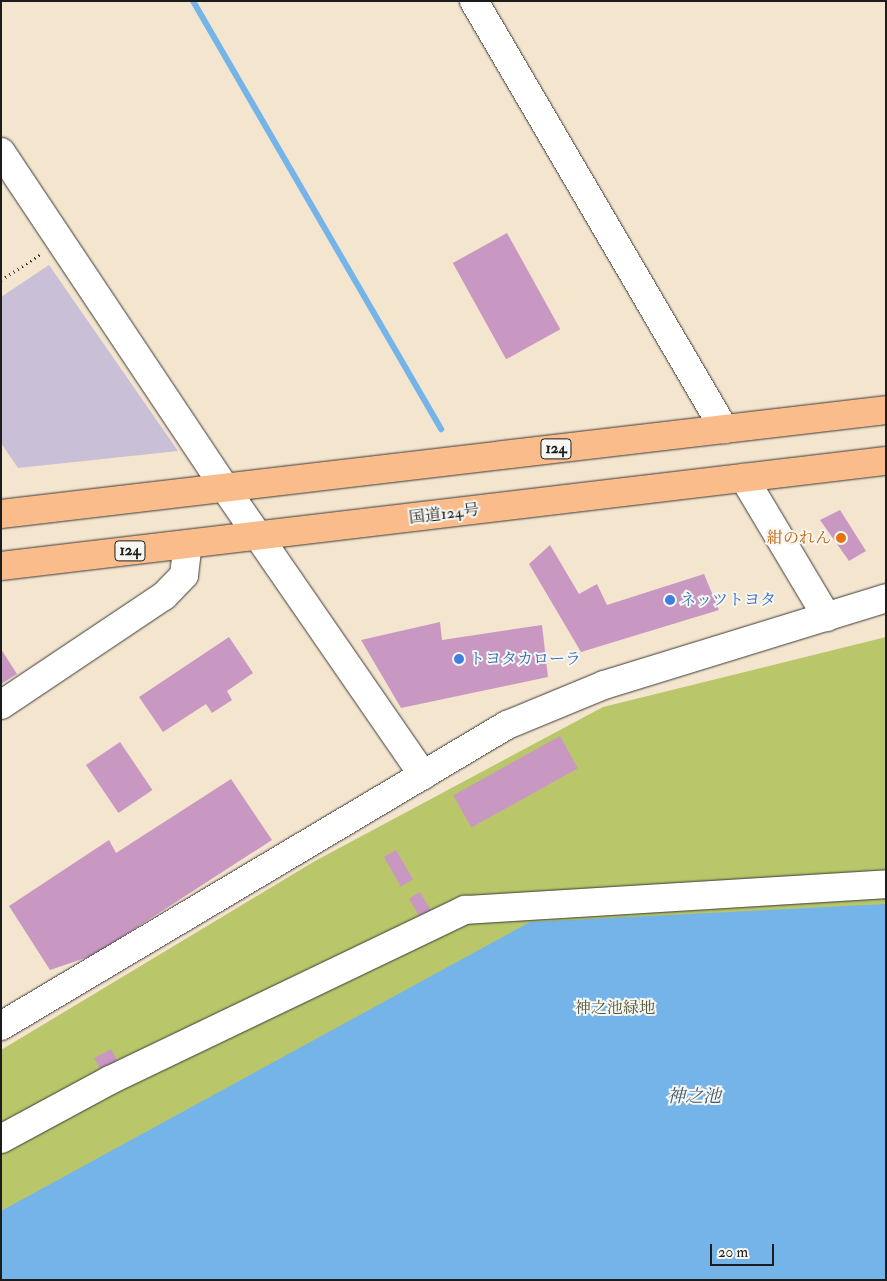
<!DOCTYPE html>
<meta charset="utf-8">
<style>
body{margin:0}
#map{position:relative;width:887px;height:1281px;overflow:hidden;background:#f4e5cf;font-family:"IM FELL Double Pica","Noto Serif JP",serif}
div>[style]{position:absolute}
[style*='--x']{left:calc(var(--x)*1px);top:calc(var(--y)*1px);width:calc(var(--w)*1px);rotate:calc(var(--a)*1deg)}
.industrial>*{inset:0;background:#c9bfd7}
.green>*{inset:0;background:#b9c76a}
.water>*{inset:0;background:#75b4e8}
.stream>*{height:6px;margin:-3px;padding:0 3px;transform-origin:3px;border-radius:3px;background:#75b4e8}
.building>*{inset:0;background:#c998c2;transform-origin:0 0}
.path>*{height:3px;margin-top:-1.5px;transform-origin:0;background:repeating-linear-gradient(90deg,#3c3a37 0 1px,transparent 0 5px)}
.roads{filter:drop-shadow(0 0 1px #3c3a37) drop-shadow(0 0 1px #3c3a37)}
.minor>*{height:28px;margin:-14px;padding:0 14px;transform-origin:14px;border-radius:14px;background:#fff}
.highway>*{height:28px;margin:-14px;padding:0 14px;transform-origin:14px;border-radius:14px;background:#f9bc8a}
.dots>*{width:14px;height:14px;translate:-50% -50%;box-sizing:border-box;border:2px solid #f6f6f2;border-radius:50%}
span{translate:-50% -50%;white-space:nowrap;text-align:center;line-height:1.15;-webkit-text-stroke:4px #f6f6f2;paint-order:stroke}
.shield-label span{padding:1px 4px;background:#f6f6f2;border:1px solid;border-radius:4px;-webkit-text-stroke-width:0}
.shield-label{font-size:15px;color:#1c1c1c;font-weight:700}
.street-label{font-size:16px;color:#1c1c1c}
.food-label{font-size:16px;color:#c56008}
.right{translate:-100% -50%;text-align:right}
.shop-label{font-size:16px;color:#366cbe}
.left{translate:0 -50%;text-align:left}
.park-label{font-size:16px;color:#535837}
.water-label{font-size:18px;color:#40596e;font-style:italic}
.frame{position:absolute;inset:0;border:2px solid #1c1c1c;pointer-events:none}
.scale{position:absolute;left:710px;top:1244px;width:64px;height:22px;box-sizing:border-box;border:2px solid #1c1c1c;border-top:0;padding-left:6px;font-size:15px;line-height:18px;white-space:nowrap;color:#1c1c1c;-webkit-text-stroke:4px #f6f6f2;paint-order:stroke}
</style>
<div id="map">
<div class="industrial">
<div style="clip-path:polygon(49px 265px,178px 451px,18px 468px,1px 443px,1px 297px)"></div>
</div>
<div class="green">
<div style="clip-path:polygon(886px 637px,886px 1280px,1px 1280px,1px 1050px,315px 861px,603px 707px)"></div>
</div>
<div class="water">
<div style="clip-path:polygon(886px 904px,886px 1280px,1px 1280px,1px 1211px,530px 922px)"></div>
</div>
<div class="stream">
<div style="--x:193;--y:1;--w:495;--a:59.9"></div>
</div>
<div class="building">
<div style="left:507px;top:233px;width:110px;height:62px;rotate:61deg"></div>
<div style="clip-path:polygon(840px 510px,866px 551px,849px 561px,820px 520px)"></div>
<div style="clip-path:polygon(550px 545px,579px 594px,597px 584px,607px 605px,704px 574px,719px 610px,581px 652px,529px 564px)"></div>
<div style="clip-path:polygon(440px 622px,442px 640px,542px 625px,548px 677px,401px 708px,361px 640px)"></div>
<div style="clip-path:polygon(229px 637px,253px 673px,227px 691px,232px 700px,212px 713px,206px 704px,163px 732px,139px 697px)"></div>
<div style="clip-path:polygon(1px 649px,17px 674px,1px 684px)"></div>
<div style="left:560px;top:736px;width:37px;height:122px;rotate:61deg"></div>
<div style="left:120px;top:742px;width:58px;height:41px;rotate:56deg"></div>
<div style="clip-path:polygon(231px 779px,272px 840px,94px 955px,50px 970px,9px 906px,109px 840px,116px 853px)"></div>
<div style="left:396px;top:850px;width:34px;height:14px;rotate:60deg"></div>
<div style="left:420px;top:892px;width:21px;height:13px;rotate:59deg"></div>
<div style="left:111px;top:1049px;width:19px;height:19px;rotate:62deg"></div>
</div>
<div class="path">
<div style="--x:1;--y:280;--w:48;--a:-33"></div>
</div>
<div class="roads">
<div class="minor">
<div style="--x:474;--y:1;--w:496;--a:59.7"></div>
<div style="--x:1;--y:152;--w:404;--a:56.3"></div>
<div style="--x:225;--y:488;--w:349;--a:55.4"></div>
<div style="--x:744;--y:478;--w:162;--a:59.2"></div>
<div style="--x:1;--y:705;--w:196;--a:-33.8"></div>
<div style="--x:164;--y:596;--w:29;--a:-46"></div>
<div style="--x:184;--y:575;--w:31;--a:-83"></div>
<div style="--x:1;--y:1026;--w:589;--a:-30.75"></div>
<div style="--x:507;--y:725;--w:105;--a:-22.4"></div>
<div style="--x:604;--y:685;--w:295;--a:-17.1"></div>
<div style="--x:1;--y:1139;--w:124;--a:-28.4"></div>
<div style="--x:110;--y:1080;--w:394;--a:-25.6"></div>
<div style="--x:465;--y:910;--w:422;--a:-3.5"></div>
</div>
<div class="highway">
<div style="--x:1;--y:514;--w:891;--a:-6.7"></div>
<div style="--x:1;--y:566;--w:891;--a:-6.77"></div>
</div>
</div>
<div class="dots">
<div style="left:841px;top:538px;background:#e8710a"></div>
<div style="left:670px;top:600px;background:#3f7fe0"></div>
<div style="left:459px;top:659px;background:#3f7fe0"></div>
</div>
<div class="shield-label">
<span style="left:556px;top:449px">124</span>
<span style="left:130px;top:551px">124</span>
</div>
<div class="street-label">
<span style="left:444px;top:514px;rotate:-7deg">国道124号</span>
</div>
<div class="food-label">
<span class="right" style="left:831px;top:538px">紺のれん</span>
</div>
<div class="shop-label">
<span class="left" style="left:680px;top:600px">ネッツトヨタ</span>
<span class="left" style="left:469px;top:659px">トヨタカローラ</span>
</div>
<div class="park-label">
<span style="left:615px;top:1008px">神之池緑地</span>
</div>
<div class="water-label">
<span style="left:694px;top:1097px">神之池</span>
</div>
<div class="frame"></div>
<div class="scale">20 m</div>
</div>
